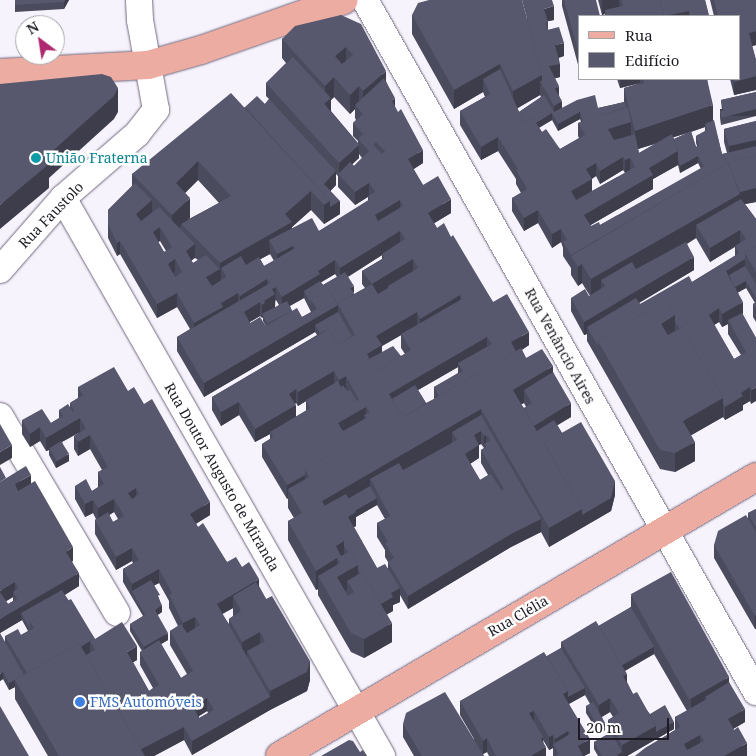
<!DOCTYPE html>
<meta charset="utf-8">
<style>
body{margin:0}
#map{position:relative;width:756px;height:756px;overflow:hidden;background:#f7f3fd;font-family:"Noto Serif",serif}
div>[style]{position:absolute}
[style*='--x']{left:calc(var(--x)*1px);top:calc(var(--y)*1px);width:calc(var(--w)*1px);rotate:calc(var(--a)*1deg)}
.roads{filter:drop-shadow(0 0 1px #71687e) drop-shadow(0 0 1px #71687e)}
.minor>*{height:26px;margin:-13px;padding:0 13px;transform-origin:13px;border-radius:13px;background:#fff}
.primary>*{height:28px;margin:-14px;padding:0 14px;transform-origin:14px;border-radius:14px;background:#edaca2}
.wall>*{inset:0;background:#4b4b5e}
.shaded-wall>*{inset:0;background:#3d3d4c;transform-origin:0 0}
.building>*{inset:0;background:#57576d;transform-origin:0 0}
.dots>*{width:14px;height:14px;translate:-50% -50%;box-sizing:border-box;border:2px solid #fff;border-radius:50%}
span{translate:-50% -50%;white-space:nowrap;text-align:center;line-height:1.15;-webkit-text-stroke:5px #fff;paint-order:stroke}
.culture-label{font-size:14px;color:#0d838f}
.left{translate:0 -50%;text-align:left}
.street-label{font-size:14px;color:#1f1b24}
.shop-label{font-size:14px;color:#366cbe}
.legend{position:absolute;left:578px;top:15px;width:162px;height:65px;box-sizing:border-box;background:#fff;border:1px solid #a5a4a7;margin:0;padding:6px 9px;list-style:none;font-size:15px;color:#1f1b24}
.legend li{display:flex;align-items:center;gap:10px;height:25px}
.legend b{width:25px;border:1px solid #a5a4a7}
.north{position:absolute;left:15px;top:15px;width:50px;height:50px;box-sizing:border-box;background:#fff;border:1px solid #a5a4a7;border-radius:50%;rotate:329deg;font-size:14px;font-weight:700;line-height:20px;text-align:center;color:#1f1b24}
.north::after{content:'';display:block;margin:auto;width:18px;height:22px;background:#ae2970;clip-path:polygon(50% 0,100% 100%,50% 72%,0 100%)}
.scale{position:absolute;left:578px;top:718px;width:91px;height:22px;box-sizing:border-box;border:2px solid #1f1b24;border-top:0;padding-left:6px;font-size:15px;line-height:18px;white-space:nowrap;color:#1f1b24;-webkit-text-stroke:4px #fff;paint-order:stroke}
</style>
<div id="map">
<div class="roads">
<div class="minor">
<div style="--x:365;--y:0;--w:795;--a:60.53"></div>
<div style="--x:63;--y:198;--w:643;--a:60.24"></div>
<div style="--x:0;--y:270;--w:96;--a:-48.8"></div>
<div style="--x:63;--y:198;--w:98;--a:-40.9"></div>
<div style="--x:137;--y:134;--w:31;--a:-52"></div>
<div style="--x:156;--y:110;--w:91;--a:-100.1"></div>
<div style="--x:140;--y:20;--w:20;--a:-93"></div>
<div style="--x:0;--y:416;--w:229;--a:59.3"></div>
</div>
<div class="primary">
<div style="--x:0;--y:73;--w:148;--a:-3.1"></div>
<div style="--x:148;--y:65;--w:55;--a:-15.8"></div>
<div style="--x:201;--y:50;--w:151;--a:-19.3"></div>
<div style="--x:280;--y:756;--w:552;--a:-30.38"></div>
</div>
</div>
<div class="wall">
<div style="clip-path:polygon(15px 0,69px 0,64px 9px,15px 12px)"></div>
<div style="clip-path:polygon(562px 0,596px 0,580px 16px,580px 72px,562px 6px)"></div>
<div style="clip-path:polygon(598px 0,705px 0,709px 16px,605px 16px,605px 14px,602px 15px)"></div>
<div style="clip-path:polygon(710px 0,756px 0,756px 45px,752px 46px,756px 60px,756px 90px,734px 95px,730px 79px,740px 79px,740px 16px,714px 16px)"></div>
<div style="clip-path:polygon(evenodd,341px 15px,386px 81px,395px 107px,423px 163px,413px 169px,423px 185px,451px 213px,434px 223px,437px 228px,451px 237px,493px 302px,529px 345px,522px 350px,526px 358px,553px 372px,571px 417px,557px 425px,562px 433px,615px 495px,611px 511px,549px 547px,541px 532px,511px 547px,408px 609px,400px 595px,400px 602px,393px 605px,393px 611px,387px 614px,392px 642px,364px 658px,351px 652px,318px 595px,318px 589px,316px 590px,288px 540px,288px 521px,294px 518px,288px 508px,288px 498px,287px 499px,262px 457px,262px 444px,270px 439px,270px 434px,255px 442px,239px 415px,221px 426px,212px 410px,212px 397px,317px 335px,315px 332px,204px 397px,177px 351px,177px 337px,190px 329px,177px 307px,157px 318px,120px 254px,117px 256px,108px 238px,108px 210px,132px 186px,132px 174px,245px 107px,265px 104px,269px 99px,266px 96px,266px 83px,286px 63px,282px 58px,282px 39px,341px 15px,334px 97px,350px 114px,355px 109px,355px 118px,356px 120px,353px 123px,353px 136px,358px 141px,358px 143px,331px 111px,331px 100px,334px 97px,341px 15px,359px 154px,362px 158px,354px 166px,352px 164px,359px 158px,359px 154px,341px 15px,336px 174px,338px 176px,338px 187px,355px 205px,368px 197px,368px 201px,319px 231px,292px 228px,292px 227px,311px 210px,324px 224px,340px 214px,330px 191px,336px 185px,336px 174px,341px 15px,198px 180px,219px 203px,187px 220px,190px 218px,185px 193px,198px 180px,341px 15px,160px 241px,166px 251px,164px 252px,158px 242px,160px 241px,341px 15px,270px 254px,274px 261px,264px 266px,260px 259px,270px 254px,341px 15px,382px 255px,382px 259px,362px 271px,362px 284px,365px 288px,354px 294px,348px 277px,382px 255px,341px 15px,195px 258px,198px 260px,193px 263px,191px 261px,195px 258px,341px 15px,335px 274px,337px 277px,323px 285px,321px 282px,335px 274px,341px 15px,304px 298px,311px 312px,302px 317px,292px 311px,290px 306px,304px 298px,341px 15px,276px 300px,279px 305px,275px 308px,275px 301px,276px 300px,341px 15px,260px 316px,262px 318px,263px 317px,263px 321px,266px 326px,250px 323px,250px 322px,260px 316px,341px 15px,401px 335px,401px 348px,405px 354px,401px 356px,382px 352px,382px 346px,401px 335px,341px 15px,458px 367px,458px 373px,434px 387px,434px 399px,426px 403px,418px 390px,458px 367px,341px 15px,306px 401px,306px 411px,296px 417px,295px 404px,296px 403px,298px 406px,306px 401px,341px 15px,524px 403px,526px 407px,524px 408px,521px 404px,524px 403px,341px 15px,481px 444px,484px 448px,481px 450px,481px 463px,488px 475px,480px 480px,470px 464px,479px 458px,479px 445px,481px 444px,341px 15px,377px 505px,385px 519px,377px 523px,377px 537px,385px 550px,385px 557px,388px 562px,388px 568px,377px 568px,354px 527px,356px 526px,356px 517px,377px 505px)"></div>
<div style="clip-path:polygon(evenodd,412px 15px,554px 20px,548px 21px,548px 30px,564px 56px,559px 58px,560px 77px,555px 78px,562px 108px,598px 108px,624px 102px,624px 88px,640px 83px,620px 88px,617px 79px,707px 79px,713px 120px,722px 154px,727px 153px,724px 142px,724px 129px,756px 121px,756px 202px,745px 204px,756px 219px,756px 322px,753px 317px,753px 304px,755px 303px,746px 288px,738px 292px,743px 315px,756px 338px,751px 404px,750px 401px,743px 405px,743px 410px,725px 420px,723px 417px,691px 435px,695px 461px,675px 472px,660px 469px,587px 341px,587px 334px,584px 335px,571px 311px,571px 298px,590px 296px,582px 283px,578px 286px,571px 275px,571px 268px,563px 256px,563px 248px,561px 242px,552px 248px,538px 223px,524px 231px,512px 211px,512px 198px,521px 193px,516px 184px,516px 179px,498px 151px,481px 160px,460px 125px,460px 111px,485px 97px,483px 92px,454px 109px,412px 34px,412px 15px,540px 95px,541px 97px,519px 112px,517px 108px,540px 95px,412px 15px,580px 119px,581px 122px,578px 123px,578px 136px,579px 138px,560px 149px,542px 132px,539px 128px,552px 120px,558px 131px,580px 119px,412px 15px,705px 127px,705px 131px,696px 136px,696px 143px,697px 146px,696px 147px,691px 132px,705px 127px,412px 15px,688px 133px,674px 139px,673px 137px,688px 133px,412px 15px,655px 144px,639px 153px,638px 149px,655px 144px,412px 15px,698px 163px,701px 169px,600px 225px,591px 226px,590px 225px,653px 189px,653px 179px,678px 165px,680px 173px,698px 163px,412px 15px,623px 170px,625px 173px,592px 191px,592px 179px,596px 176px,600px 184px,623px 170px,412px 15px,696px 238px,710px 262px,735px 247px,735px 256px,692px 282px,640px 304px,639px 303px,694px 270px,687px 244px,696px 238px,412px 15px,719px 322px,722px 327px,728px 324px,728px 334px,741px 355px,734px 359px,714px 325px,719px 322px)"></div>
<div style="clip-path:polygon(756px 92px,756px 116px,721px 125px,720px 118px,720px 111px,722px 111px,721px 100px)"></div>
<div style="clip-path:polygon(evenodd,78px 387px,128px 391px,210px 515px,196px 524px,198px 527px,227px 562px,242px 567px,259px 586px,310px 680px,307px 691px,270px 710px,192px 755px,184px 740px,154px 756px,48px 756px,15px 699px,15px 687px,9px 690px,3px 679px,0 681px,5px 643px,5px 636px,21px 635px,28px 631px,22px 620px,0 633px,6px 478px,31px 484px,73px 561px,72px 561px,79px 586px,65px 595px,95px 639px,137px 660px,133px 662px,149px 691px,153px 688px,140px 665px,140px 652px,142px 651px,130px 631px,130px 624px,143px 616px,123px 582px,123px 569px,133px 563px,132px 561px,116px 570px,95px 534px,95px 520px,96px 519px,93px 513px,85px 517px,75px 499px,75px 486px,92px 491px,98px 487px,98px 472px,102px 470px,90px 449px,78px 456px,74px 449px,74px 436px,80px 432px,62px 442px,69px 461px,56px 468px,49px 455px,49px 450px,46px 451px,40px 441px,30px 447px,22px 434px,22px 420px,51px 423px,59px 418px,59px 410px,70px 407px,70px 403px,78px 398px,78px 387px,114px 512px,118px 519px,113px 522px,109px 515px,114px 512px,78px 387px,159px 583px,169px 601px,169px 608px,178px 626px,170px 631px,170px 645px,187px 674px,181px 678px,161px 644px,168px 640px,157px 615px,162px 612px,160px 601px,154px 585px,159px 583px,78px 387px,13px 597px,13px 601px,8px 604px,6px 601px,13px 597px,78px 387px,233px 608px,233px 616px,229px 619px,229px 624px,222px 614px,233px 608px,78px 387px,207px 711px,208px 713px,199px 718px,199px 716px,207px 711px)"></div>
<div style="clip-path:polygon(756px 509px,756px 629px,755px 629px,714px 558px,714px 545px,748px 518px,748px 513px)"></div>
<div style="clip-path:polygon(631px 595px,729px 682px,745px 722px,733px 729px,747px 756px,635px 756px,675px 730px,675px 717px,687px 711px,654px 654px,625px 671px,627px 682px,633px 694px,650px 714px,674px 729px,627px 756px,598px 756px,594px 749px,594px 742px,608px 734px,608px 720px,613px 717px,610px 712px,602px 717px,605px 730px,599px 734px,586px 713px,586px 706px,590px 704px,585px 695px,569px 704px,590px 753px,584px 756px,553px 756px,553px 748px,549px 750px,543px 740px,546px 756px,489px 756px,487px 752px,483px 754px,484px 756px,414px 756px,403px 737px,403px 724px,474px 739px,460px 715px,460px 701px,547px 656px,561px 648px,561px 642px,599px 626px,631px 607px)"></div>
</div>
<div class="shaded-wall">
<div style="clip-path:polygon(65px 0,69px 0,64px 9px,64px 2px)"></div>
<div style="clip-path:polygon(602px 0,619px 0,619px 11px,605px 10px,605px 14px,602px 15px)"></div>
<div style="clip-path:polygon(554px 6px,554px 20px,544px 22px,544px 9px)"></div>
<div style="clip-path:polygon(689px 11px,689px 16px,666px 16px)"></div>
<div style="clip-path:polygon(756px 31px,756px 45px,749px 47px,749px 33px)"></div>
<div style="clip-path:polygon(564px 43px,564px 56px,555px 58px,555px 45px)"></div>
<div style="clip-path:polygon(346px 47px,346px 66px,335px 75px,335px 56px)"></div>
<div style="clip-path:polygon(500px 64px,500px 83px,483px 79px,483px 92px,454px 109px,454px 90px)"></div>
<div style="clip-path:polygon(560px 64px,560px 77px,549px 80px,549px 66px)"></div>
<div style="clip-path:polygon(386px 71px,386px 90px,363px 110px,363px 91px)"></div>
<div style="clip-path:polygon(542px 75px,542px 85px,540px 81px,540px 95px,513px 111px,513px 91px)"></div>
<div style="clip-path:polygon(756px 76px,756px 90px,734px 95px,734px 82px)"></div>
<div style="clip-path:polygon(334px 77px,334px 97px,331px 100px,331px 112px,325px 104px,325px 86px)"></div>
<div style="clip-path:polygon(620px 79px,640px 79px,640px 83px,620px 88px)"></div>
<div style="clip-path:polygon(359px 86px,359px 106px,355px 105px,355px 109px,350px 114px,350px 95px)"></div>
<div style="clip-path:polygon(559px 86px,559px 100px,555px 89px)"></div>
<div style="clip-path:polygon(118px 88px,118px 112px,114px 119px,49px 178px,49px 188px,0 229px,0 205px,48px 155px)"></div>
<div style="clip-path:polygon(395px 98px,395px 112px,392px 101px)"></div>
<div style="clip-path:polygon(562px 101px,562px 115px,554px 116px,554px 106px)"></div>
<div style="clip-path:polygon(713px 105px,713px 124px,705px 124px,705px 127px,635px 150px,635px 131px)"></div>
<div style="left:756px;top:109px;width:7px;height:36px;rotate:90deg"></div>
<div style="clip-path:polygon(580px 112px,580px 119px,558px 131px,558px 124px)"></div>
<div style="clip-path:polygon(552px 113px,552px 120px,524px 136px,524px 129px)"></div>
<div style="clip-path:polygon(631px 122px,631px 136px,608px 143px,608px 129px)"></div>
<div style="clip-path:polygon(498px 137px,498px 151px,481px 160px,481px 147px)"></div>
<div style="clip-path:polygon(756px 140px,756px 153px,729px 160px,729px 146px)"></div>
<div style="clip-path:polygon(359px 145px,359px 158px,340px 176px,339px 175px,339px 163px)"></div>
<div style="clip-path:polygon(423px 150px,423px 163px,408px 173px,408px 159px)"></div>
<div style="clip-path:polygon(678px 151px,678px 165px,653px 179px,653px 189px,584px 229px,584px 215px,649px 168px)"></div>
<div style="clip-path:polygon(698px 156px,698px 163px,680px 173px,680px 166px)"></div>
<div style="clip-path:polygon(623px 157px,623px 170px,600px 184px,600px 171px)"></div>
<div style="clip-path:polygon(630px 158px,630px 171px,625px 174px,625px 160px)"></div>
<div style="clip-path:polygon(198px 161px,198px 180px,176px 202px,176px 183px)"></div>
<div style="clip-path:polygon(596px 163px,596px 176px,586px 182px,586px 169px)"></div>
<div style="clip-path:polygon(336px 171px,336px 185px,324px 198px,324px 184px)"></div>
<div style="clip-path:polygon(592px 179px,592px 193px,571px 205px,571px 191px)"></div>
<div style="clip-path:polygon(369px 183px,369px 196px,355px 205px,355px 192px)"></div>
<div style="clip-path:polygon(756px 188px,756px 202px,740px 205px,696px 225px,696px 238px,605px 291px,605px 286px,601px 280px,601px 293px,591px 298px,591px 279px,737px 193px)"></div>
<div style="clip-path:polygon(311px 191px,311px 210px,292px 227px,292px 241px,269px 240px,270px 254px,226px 278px,221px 268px,221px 281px,220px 282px,220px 263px,285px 214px)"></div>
<div style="clip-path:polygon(190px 198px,190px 218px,182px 225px,181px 224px,181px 226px,172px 234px,172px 215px)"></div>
<div style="clip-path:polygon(451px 199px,451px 213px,428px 227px,428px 213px)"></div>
<div style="clip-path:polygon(152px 200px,152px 213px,136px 227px,136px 214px)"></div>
<div style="clip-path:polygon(400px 200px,400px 214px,375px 229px,375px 215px)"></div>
<div style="clip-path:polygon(330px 201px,340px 201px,340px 214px,324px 224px,324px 205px)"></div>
<div style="clip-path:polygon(538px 210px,538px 223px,524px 231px,524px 218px)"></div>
<div style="clip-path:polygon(160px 227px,160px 241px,153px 245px,153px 232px)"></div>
<div style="clip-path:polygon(561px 229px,561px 242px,552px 248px,552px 234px)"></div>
<div style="clip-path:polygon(740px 230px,740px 243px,710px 262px,710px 248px)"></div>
<div style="clip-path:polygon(400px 231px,400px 244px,340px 281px,340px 268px)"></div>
<div style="clip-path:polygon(120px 241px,120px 254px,117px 256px,117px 243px)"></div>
<div style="clip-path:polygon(195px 244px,195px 257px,186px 265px,186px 251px)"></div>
<div style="clip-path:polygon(293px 246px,293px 259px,277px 267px,277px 254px)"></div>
<div style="clip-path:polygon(694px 257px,694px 270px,590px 332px,587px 327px,587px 334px,584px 335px,584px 322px)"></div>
<div style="clip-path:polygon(175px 259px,175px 272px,168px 277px,168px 264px)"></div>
<div style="clip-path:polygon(413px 259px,413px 273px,388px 286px,388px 288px,372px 297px,372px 284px)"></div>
<div style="clip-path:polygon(745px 259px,745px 272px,729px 282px,726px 271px)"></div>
<div style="clip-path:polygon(335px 260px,335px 274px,320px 283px,304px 291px,304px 298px,282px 310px,282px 297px,318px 271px)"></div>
<div style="clip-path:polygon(582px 264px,582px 283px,578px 286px,578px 267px)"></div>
<div style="clip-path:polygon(220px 269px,220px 282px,206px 290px,206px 277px)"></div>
<div style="clip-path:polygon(267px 279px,267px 292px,240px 309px,240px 296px)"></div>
<div style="clip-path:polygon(746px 281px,746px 288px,732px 296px,732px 289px)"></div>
<div style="clip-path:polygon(354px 286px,354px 293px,350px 288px)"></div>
<div style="clip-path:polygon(276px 287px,275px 308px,263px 315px,263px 317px,262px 318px,262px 305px,272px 289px)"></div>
<div style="clip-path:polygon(177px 293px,177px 307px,157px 318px,157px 304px)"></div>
<div style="clip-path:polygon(238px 293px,238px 306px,194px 336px,194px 323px,221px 303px)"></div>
<div style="clip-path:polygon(460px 295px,460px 309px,420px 332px,420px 319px)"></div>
<div style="clip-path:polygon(260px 302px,260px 316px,244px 325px,244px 312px)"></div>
<div style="clip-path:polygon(743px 302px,743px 315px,728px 320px,728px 324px,722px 327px,722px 314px)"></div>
<div style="clip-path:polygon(338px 305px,338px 319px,315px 325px,315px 332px,204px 397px,204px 383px)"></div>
<div style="clip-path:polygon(719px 308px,719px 322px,709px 328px,709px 315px)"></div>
<div style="clip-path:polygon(417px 312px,417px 326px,382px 346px,382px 359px,367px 361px,367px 354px,376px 336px)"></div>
<div style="clip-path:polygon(675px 315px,675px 335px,661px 343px,661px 324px)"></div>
<div style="clip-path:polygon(529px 332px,529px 345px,511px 356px,511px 342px)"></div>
<div style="clip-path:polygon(487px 337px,487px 350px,458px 363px,458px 367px,392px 405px,389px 394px)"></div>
<div style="clip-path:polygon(553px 366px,553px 386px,524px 390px,524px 403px,513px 409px,513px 390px)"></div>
<div style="clip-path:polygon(334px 371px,334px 384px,298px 406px,298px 392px)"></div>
<div style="clip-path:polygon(346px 376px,346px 390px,339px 394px,339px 380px)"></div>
<div style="clip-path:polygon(750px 387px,750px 401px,743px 405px,743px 410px,725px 420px,725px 407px,741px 393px)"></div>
<div style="clip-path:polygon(756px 387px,756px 401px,751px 404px,751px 390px)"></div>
<div style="clip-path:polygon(296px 389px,296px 403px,289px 407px,289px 394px)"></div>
<div style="clip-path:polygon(723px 398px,723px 417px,683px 440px,683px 421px)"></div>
<div style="clip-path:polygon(239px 402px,239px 415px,221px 426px,221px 412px)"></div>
<div style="clip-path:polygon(571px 403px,571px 417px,535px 439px,532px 427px)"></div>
<div style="clip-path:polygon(296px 405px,296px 419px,270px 432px,270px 434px,255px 442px,255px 429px)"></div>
<div style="clip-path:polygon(366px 407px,366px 420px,364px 415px,364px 421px,338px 436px,338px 423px)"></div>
<div style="clip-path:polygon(481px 409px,481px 428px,457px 440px,452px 432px,452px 445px,375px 489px,370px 479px,370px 493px,328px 517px,322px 501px)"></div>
<div style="clip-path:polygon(80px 418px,80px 432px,49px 449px,49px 448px,49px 450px,46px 451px,46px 438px)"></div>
<div style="clip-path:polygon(40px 427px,40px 441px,30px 447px,30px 434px)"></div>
<div style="clip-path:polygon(481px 431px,481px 444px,479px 445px,479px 458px,465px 467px,465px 454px,474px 435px)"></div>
<div style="clip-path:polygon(90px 435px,90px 449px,78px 456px,78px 442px)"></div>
<div style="clip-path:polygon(486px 435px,486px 448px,484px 445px,484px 436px)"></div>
<div style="clip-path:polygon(695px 442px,695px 461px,675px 472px,675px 453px)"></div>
<div style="clip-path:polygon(12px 445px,12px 458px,0 465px,0 452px)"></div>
<div style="clip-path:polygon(69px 454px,69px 461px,56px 468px,56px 462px)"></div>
<div style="clip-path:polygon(31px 475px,31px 488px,15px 498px,15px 484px)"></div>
<div style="clip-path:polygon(305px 475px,305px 488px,288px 489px,288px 498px,287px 499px,287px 485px)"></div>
<div style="clip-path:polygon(615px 481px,615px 495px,611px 511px,549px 547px,549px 528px,582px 509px)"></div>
<div style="clip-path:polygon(136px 488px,136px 502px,128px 506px,128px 493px)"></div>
<div style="clip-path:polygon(377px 498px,377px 505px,356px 517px,356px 526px,348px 530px,348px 517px,353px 512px)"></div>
<div style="clip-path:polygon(114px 499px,114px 512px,98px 522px,98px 508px)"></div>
<div style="clip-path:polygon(93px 500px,93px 513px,85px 517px,85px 504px)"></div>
<div style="clip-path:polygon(210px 502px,210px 515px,190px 527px,190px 514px)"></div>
<div style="clip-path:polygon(541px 519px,541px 532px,511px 547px,408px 609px,408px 596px,511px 534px)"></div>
<div style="clip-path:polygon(344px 541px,344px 560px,337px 558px,337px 578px,318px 576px,318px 589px,316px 590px,316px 571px,336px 546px)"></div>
<div style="clip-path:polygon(73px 547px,73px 561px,66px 565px,66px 552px)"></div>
<div style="clip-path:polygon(132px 548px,132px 561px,116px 570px,116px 557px)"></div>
<div style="clip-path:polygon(358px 565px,358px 584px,347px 581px,347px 590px,337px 596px,337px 577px)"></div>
<div style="clip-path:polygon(159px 569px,159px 583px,135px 596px,132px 591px,132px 598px,132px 584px)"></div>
<div style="clip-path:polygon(79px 573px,79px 586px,25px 618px,21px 613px,22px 620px,0 633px,0 619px)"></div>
<div style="clip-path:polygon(259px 579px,259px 593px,233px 596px,233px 608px,217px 617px,217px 604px)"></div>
<div style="clip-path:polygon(15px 582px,15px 595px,13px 592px,13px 597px,0 605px,0 591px)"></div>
<div style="clip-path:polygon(400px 588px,400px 602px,393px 605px,393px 611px,379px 619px,379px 605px,391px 593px)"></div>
<div style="clip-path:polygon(162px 605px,162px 612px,155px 617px,155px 610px)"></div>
<div style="left:756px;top:615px;width:14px;height:1px;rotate:90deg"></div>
<div style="clip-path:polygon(195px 617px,195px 630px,183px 637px,183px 623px)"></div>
<div style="clip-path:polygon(392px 623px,392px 642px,364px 658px,364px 639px)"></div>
<div style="clip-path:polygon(260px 632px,260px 651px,247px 651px,247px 658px,242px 661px,242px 642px)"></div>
<div style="clip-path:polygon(168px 633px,168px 640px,144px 654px,144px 647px)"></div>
<div style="clip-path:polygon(90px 641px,90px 655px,29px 677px)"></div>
<div style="clip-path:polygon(137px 646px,137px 660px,127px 666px,127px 652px)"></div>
<div style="clip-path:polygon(654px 647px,654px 654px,619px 674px,619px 667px)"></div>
<div style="clip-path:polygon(310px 661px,310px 680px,307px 691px,270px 710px,192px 755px,192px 741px,270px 697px,270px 691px)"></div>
<div style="clip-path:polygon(3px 672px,3px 679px,0 681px,0 674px)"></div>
<div style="clip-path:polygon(627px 674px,627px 688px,623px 676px)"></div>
<div style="clip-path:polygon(729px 677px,729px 696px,707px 699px,705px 697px,705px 710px,691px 719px,691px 699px)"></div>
<div style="clip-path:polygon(15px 680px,15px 687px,9px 690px,9px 683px)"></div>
<div style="clip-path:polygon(585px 688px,585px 695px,563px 707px,563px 694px,568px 691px)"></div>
<div style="clip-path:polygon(207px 698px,207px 711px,193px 720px,193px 706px)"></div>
<div style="clip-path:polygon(610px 698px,610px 712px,599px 718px,599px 705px)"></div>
<div style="clip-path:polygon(745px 709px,745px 722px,728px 732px,728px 719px)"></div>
<div style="clip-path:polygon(534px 711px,534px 724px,529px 713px)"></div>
<div style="clip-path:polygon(674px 722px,674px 729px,656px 739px,627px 756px,615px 756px,622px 752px,622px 745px,656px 726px)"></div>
<div style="clip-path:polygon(605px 723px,605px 730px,599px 734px,599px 727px)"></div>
<div style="clip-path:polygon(184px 727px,184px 740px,154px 756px,138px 756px,138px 751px)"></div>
<div style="clip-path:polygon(568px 731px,568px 745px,555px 747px,555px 739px)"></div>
<div style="clip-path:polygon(553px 735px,553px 748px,549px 750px,549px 737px)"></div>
<div style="clip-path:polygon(700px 735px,700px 748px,687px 756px,684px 744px)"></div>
<div style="clip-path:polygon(543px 737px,543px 749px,546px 747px,546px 756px,531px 756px,541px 739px)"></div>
<div style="clip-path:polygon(487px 738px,487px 752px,483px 754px,483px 741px)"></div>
<div style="clip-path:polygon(590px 739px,590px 753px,584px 756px,578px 756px,578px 746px)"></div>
<div style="clip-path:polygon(747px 743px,747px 756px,724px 756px)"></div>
</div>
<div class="building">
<div style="clip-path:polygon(15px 0,65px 0,64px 2px,15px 5px)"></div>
<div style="clip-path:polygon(429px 0,522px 0,542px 75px,513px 91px,500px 64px,454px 90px,412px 15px,418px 3px)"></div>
<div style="clip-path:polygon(522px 0,552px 0,554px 6px,544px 9px,548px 22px,545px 23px,547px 30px,559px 27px,564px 43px,555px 45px,560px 64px,549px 66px,559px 86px,555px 89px,562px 101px,554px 106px,540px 81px,542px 81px,542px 75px)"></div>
<div style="clip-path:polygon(564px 0,596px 0,600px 16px,580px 16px,580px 58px)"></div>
<div style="clip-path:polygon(621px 0,660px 0,664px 16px,606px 16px,605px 10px,623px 6px)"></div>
<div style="clip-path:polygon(660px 0,705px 0,709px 16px,690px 16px,689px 11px,664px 16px)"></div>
<div style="clip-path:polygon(714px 0,756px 0,756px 31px,749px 33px,756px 60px,756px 76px,734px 82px,734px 79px,740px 79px,740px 16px,718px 16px)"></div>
<div style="clip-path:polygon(evenodd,341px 15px,361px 24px,386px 71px,363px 91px,359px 86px,350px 95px,334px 77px,325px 86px,282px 39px,295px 26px,341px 15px,346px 47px,353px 55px,342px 64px,335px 56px,346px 47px)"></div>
<div style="clip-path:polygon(293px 57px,331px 98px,324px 104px,359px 145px,339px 163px,266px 83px)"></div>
<div style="clip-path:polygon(evenodd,500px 69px,524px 123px,533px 118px,542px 132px,546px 129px,560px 149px,585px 135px,578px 123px,628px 107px,631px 122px,608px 129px,614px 140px,635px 134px,639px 153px,672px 134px,678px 151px,649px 168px,653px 175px,584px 215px,591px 226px,599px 222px,600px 225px,724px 155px,727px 163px,756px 155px,756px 188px,740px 192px,728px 163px,571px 255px,563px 242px,567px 240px,561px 229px,552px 234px,538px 210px,524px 218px,512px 198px,527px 189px,516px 170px,518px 169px,498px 137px,481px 147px,460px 111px,490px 94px,483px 79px,500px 69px,623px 157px,625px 160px,630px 158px,635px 167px,576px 200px,571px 191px,592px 179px,586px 169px,596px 163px,600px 171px,623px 157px)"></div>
<div style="clip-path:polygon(102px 74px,111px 77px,118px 88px,114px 96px,48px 155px,49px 164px,0 205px,0 84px)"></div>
<div style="clip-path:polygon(evenodd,384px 78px,395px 98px,392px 101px,398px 112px,401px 109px,423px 150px,408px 159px,423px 185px,438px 176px,451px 199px,428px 213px,437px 228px,444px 223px,451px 237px,453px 235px,493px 302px,507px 294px,529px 332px,511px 342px,516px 351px,439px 396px,434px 387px,463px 371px,458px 363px,492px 344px,487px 337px,389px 394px,401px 414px,305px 469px,305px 475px,287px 485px,262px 444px,273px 437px,270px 432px,310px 408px,306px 400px,338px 381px,341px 387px,343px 385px,347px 391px,350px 390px,357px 401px,359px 400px,346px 376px,339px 380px,334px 371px,298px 392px,296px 389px,289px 394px,296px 405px,255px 429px,239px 402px,221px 412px,212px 397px,329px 329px,338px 344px,355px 335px,338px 304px,372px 284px,362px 271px,384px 258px,382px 254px,405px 239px,400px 231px,340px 268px,335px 260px,318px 271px,320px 274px,282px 297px,276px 287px,272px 289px,275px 294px,264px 301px,265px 303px,262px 305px,260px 302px,244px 312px,250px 323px,260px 317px,266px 326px,297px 308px,302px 317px,317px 309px,311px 300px,329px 290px,338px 305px,204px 383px,177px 337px,270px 283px,267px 279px,240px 296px,238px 293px,221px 303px,223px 307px,194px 323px,177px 293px,157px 304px,120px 241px,117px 243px,108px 224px,108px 210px,135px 183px,152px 200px,136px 214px,141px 221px,159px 207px,195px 244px,186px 251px,193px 263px,206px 255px,220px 269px,206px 277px,212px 286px,226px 277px,221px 268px,241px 256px,246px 265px,259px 257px,264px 266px,295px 248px,293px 246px,277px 254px,269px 240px,312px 218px,319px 231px,370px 199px,368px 196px,375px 192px,369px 183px,355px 192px,338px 174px,350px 162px,354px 166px,369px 151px,358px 139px,363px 134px,353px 123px,363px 114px,355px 105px,384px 78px,376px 142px,385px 151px,382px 154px,373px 145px,376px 142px,384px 78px,400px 200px,403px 206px,378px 221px,375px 215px,400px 200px,384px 78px,160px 227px,172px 247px,164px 252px,153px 232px,160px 227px,384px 78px,175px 259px,182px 272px,175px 277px,168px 264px,175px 259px,384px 78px,413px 259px,418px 268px,388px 286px,388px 288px,378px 294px,372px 284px,413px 259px,384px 78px,460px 295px,462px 299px,401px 334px,411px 350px,376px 371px,367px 354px,382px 345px,376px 336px,417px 312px,420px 319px,460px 295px,384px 78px,366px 407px,370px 412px,364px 415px,366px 418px,343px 431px,338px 423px,366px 407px)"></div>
<div style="clip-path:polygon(643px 79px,707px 79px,713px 105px,635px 131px,624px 88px,644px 83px)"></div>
<div style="clip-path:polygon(756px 92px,756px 109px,721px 118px,720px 111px,723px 110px,721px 100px)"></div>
<div style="clip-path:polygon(231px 93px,330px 201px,324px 205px,311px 191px,285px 214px,292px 222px,220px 263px,181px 224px,231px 196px,198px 161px,176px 183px,190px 198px,172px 215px,132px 174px)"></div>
<div style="clip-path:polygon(544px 95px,554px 112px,577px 100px,595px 95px,598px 108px,625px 102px,626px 107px,583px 122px,580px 112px,558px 124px,552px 113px,536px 123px,533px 118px,524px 123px,519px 112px)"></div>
<div style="clip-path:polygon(257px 96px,265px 104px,269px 99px,336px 171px,324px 184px,340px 201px,330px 207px,330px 201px,245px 107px)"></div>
<div style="clip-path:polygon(714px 120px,722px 154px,756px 146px,756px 155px,727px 163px,724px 155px,704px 167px,698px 156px,680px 166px,678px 159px,678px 151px,674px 139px,691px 131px,696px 147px,699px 146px,696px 136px,707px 130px,705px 124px)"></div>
<div style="clip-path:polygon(756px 121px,756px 140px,729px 146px,724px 129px)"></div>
<div style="clip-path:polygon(728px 163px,740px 194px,591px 279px,582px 264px,578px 267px,571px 256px)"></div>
<div style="clip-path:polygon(741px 199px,756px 219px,756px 247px,745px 253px,745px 259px,726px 271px,743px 302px,722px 314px,719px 308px,709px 315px,734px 359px,746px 352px,728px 320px,742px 313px,756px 338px,756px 387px,751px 390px,750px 387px,741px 393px,743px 396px,725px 407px,723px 404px,723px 398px,682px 327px,679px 328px,675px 322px,675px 315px,666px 300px,598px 341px,598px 346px,587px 327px,636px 298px,640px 304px,689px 276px,692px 282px,739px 253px,735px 246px,746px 239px,740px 230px,710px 248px,696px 225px)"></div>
<div style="clip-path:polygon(686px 242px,694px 257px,584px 322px,571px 298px,585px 289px,589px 296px,605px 286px,601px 280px,632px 262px,636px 269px)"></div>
<div style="clip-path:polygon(756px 247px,756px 272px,745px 253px)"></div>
<div style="clip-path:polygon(745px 266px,756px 284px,756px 298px,746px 281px,735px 287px,729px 275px)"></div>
<div style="clip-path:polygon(345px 272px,354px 286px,350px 288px,354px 294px,338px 304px,329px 290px,311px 300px,311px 304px,304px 291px,320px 281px,323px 285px)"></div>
<div style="clip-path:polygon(666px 300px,675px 315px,661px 324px,668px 335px,682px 327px,723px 398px,683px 421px,695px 442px,675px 453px,660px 450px,598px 341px)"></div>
<div style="left:287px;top:301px;width:11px;height:28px;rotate:63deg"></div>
<div style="clip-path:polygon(756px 302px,756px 309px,753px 304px)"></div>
<div style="clip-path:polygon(338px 312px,352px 336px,338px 344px,329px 329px,320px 333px,315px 325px)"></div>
<div style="clip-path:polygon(393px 346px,401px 356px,376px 371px,369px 359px)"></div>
<div style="clip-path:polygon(521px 348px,526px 358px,542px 349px,553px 366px,513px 390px,582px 509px,549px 528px,481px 409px,322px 501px,344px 541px,336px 546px,341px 556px,350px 551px,358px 565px,337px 577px,348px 596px,354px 592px,347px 581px,362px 572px,392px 623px,364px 639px,351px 633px,318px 576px,340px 563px,337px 558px,316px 571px,288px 521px,302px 513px,288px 489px,309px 477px,305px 469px,403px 412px,405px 416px)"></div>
<div style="clip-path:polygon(evenodd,114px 367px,128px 391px,134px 387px,144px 404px,152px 399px,210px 502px,190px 514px,198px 527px,203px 523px,227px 562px,236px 557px,242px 567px,249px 562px,259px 579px,217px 604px,270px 697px,192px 741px,184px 727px,141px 749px,86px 655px,95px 650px,90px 641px,81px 647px,79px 643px,27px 673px,5px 636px,18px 629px,21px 635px,34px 628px,30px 622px,71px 599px,95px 639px,122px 622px,137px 646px,127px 652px,149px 691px,159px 685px,140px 652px,159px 640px,181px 678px,193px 671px,170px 631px,181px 624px,187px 633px,200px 625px,195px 617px,183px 623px,169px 595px,172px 593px,159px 569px,132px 584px,123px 569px,139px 560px,132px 548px,116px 557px,95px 520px,108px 512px,113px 522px,124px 516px,114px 499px,98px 508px,93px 500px,85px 504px,75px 486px,86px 479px,92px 491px,104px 484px,98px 472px,108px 467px,90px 435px,78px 442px,74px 436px,86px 429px,80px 418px,46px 438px,40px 427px,30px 434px,22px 420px,42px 409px,51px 423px,63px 416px,59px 410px,68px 404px,73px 412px,74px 411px,70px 403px,83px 395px,78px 387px,114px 367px,136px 488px,139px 494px,132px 499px,128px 493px,136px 488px,114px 367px,207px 698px,214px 710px,199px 718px,193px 706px,207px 698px)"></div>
<div style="clip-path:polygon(553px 372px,571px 403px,534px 426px,524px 408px,532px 403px,524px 390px)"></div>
<div style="clip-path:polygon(415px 385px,426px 403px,405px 416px,403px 412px,401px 414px,392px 399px)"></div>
<div style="clip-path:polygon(evenodd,481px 415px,541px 519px,511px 534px,408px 596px,388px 562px,394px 558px,385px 543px,388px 542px,377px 523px,390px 516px,370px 479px,399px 463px,403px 470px,457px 440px,452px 432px,481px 415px,481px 431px,484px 436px,486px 435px,490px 440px,484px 444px,486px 447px,481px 450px,504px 489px,502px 491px,491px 474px,480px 480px,465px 454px,479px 445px,474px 435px,481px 431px)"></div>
<div style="left:554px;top:420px;width:15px;height:21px;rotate:58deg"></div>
<div style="clip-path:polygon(581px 422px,615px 481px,611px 498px,582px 515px,582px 509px,544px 443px)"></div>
<div style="clip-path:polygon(0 424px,12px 445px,0 452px)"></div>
<div style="left:61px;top:441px;width:15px;height:14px;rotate:58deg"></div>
<div style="clip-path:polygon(26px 466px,31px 475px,15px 484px,18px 491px,35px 481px,73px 547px,66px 552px,79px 573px,0 619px,0 592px,8px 604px,17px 599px,13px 592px,18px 588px,15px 582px,0 591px,0 482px)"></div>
<div style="clip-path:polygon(0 467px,6px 478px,0 482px)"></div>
<div style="left:370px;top:486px;width:14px;height:26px;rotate:60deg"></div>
<div style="clip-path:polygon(346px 494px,356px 512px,348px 517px,377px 568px,385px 564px,400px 588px,391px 593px,393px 597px,381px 604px,362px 572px,360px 573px,358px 570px,358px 565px,350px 551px,348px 552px,344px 546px,344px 541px,324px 506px)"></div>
<div style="clip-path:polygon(756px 509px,756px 528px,748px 513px)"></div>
<div style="clip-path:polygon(746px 515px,756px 532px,756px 615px,755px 616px,714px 545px,718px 531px)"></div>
<div style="left:671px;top:572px;width:120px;height:46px;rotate:61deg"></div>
<div style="clip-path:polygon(151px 580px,160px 595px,157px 596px,162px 605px,155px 610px,168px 633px,144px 647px,130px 624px,145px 615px,132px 591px)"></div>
<div style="clip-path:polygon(256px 582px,266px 599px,272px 596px,310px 661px,307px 672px,270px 691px,247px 651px,265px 641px,260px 632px,242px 642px,229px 619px,241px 611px,233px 596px)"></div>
<div style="clip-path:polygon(62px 590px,68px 601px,30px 622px,30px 629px,21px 613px)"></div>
<div style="left:631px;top:607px;width:46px;height:37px;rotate:60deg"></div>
<div style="clip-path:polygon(596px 621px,627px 674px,623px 676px,633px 694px,637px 692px,656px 726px,622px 745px,608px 720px,619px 713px,610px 698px,599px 705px,561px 642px)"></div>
<div style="clip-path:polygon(0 633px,24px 675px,9px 683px,3px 672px,0 674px)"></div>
<div style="clip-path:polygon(79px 643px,145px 756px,59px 756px,15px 680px)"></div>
<div style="clip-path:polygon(561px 648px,585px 688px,568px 697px,568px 691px,547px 656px)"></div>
<div style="clip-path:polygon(544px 652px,568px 691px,563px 694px,590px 739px,578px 746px,583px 756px,555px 756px,559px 754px,553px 744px,570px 734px,568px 731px,555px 739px,553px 735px,549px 737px,534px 711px,529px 713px,543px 737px,541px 739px,546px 747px,531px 756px,496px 756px,487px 738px,483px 741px,460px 701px)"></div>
<div style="clip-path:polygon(evenodd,729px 682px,745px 709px,728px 719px,734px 730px,738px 727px,747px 743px,724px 756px,635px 756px,645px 748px,680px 727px,675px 717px,707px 699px,705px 697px,729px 682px,700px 735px,704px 741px,687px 750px,684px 744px,700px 735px)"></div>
<div style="clip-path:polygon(445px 692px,484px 756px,422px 756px,403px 724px,406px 713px)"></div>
<div style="left:593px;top:702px;width:24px;height:8px;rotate:60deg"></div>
<div style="clip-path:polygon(665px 705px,674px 722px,656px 732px,656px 726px,650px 714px)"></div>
<div style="clip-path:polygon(0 706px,29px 756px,0 756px)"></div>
<div style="clip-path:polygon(611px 733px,622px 752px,617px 755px,615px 750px,605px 756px,602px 756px,594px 742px)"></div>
<div style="clip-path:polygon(349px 740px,353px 741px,360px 752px,363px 750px,367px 756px,321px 756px)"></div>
<div style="clip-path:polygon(615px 750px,618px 756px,605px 756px)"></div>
</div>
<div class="dots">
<div style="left:36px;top:158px;background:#0f9aa8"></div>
<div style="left:80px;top:702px;background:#3f7fe0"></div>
</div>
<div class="culture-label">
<span class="left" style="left:46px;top:158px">União Fraterna</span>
</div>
<div class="street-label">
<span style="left:51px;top:215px;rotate:-46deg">Rua Faustolo</span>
<span style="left:560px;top:346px;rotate:61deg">Rua Venâncio Aires</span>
<span style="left:222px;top:477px;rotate:60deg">Rua Doutor Augusto de Miranda</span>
<span style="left:518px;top:616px;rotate:-30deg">Rua Clélia</span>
</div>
<div class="shop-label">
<span class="left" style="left:90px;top:702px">FMS Automóveis</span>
</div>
<ul class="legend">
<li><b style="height:6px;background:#edaca2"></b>Rua</li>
<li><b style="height:14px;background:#57576d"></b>Edifício</li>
</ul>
<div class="north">N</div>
<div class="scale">20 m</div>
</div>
